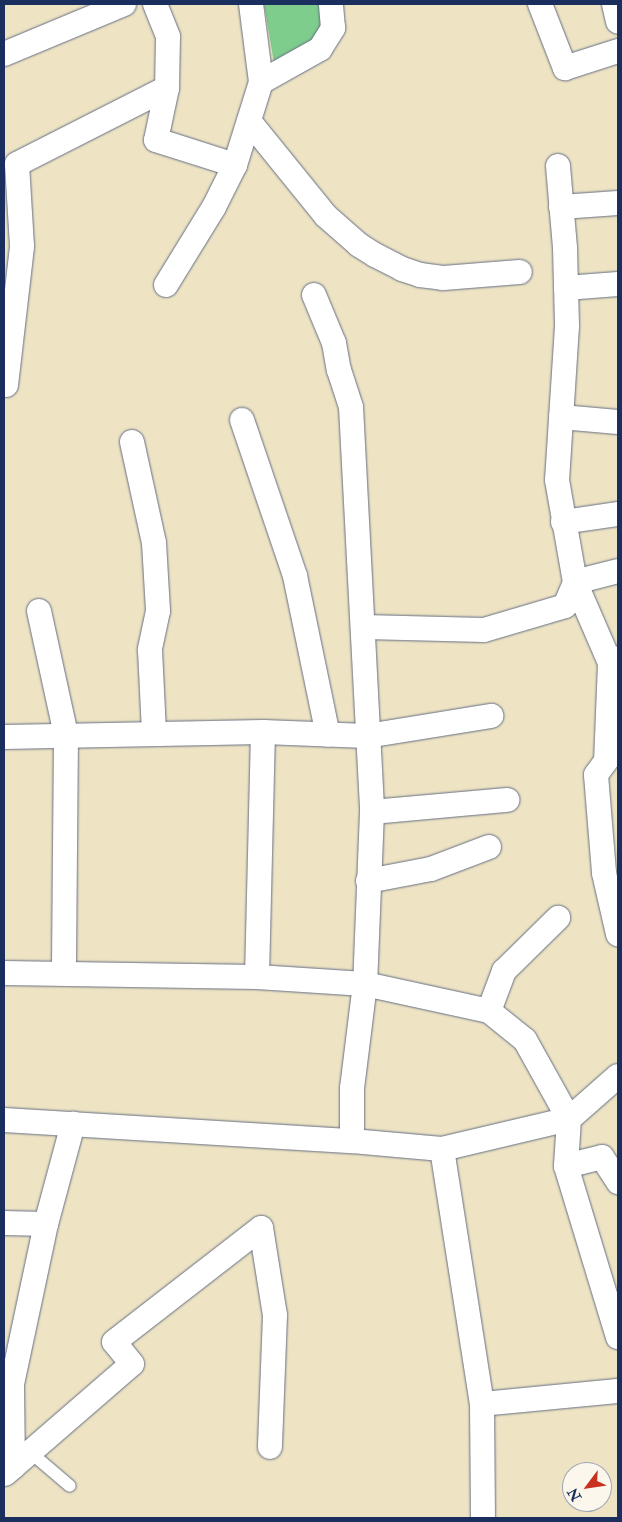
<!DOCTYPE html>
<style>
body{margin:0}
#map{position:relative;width:622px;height:1522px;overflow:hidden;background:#eee4c4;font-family:"IM FELL Double Pica",serif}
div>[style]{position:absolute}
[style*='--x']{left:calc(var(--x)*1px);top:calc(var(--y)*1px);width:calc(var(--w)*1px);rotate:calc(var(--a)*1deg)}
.green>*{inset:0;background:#7fcd8d}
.roads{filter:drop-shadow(0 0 1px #656e82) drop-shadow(0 0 1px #656e82)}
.lane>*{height:12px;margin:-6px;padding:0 6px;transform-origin:6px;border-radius:6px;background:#fff}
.street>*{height:24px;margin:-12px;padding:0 12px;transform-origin:12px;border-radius:12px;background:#fff}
span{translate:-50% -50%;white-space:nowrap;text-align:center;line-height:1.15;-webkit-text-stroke:4px #fbf7ec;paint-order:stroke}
.frame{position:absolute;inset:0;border:5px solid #1b2f5e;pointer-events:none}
.north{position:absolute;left:562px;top:1462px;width:50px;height:50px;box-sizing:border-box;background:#fbf7ec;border:1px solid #a1a7b3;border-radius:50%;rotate:239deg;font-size:14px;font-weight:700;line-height:20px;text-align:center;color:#1b2f5e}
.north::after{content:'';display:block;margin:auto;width:18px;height:22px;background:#c8321e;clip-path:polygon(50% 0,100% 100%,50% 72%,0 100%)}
</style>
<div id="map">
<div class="green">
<div style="clip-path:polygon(264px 4px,322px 4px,326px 23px,314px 46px,274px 63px)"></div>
</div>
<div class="roads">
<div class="lane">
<div style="--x:30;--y:1452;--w:52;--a:40.4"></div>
</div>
<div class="street">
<div style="--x:155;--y:4;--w:35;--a:68"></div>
<div style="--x:168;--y:37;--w:51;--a:91.1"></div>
<div style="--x:167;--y:88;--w:53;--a:101.9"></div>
<div style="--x:156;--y:140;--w:83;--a:17.6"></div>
<div style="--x:540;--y:4;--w:69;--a:68.7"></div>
<div style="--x:565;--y:68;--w:56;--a:-17.8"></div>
<div style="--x:614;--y:4;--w:18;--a:77"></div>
<div style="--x:4;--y:54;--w:130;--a:-22.6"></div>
<div style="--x:261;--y:82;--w:68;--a:-29.2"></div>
<div style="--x:320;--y:49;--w:25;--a:-58"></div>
<div style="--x:333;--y:28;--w:24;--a:-95"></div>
<div style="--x:249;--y:121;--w:122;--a:51"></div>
<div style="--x:326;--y:216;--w:44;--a:41.3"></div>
<div style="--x:359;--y:245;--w:19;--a:32"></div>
<div style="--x:375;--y:255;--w:30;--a:27"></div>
<div style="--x:402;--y:269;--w:19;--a:18"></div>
<div style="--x:420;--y:275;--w:23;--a:7"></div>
<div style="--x:443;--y:278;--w:77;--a:-4.5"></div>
<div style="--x:558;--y:166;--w:82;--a:85.1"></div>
<div style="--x:565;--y:248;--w:78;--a:88.5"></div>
<div style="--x:567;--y:326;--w:154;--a:93.7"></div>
<div style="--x:557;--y:480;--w:104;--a:80"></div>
<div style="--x:575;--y:582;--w:88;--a:66.6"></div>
<div style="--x:610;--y:663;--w:9;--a:-32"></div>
<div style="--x:561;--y:207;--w:57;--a:-4"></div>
<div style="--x:166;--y:285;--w:92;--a:-58.4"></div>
<div style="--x:214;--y:207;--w:47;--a:-63.4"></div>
<div style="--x:235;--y:165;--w:87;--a:-72.6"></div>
<div style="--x:261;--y:82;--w:79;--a:-97.3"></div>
<div style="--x:566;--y:288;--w:52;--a:-4.4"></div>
<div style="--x:314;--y:295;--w:52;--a:67.4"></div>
<div style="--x:334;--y:343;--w:27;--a:80"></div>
<div style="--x:339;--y:370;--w:39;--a:72"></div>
<div style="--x:351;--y:407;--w:406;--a:87"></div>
<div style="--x:372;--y:812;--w:172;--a:92.3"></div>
<div style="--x:365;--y:984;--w:105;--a:97.1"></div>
<div style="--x:352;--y:1088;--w:53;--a:90"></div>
<div style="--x:352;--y:1141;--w:90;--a:5.1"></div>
<div style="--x:442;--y:1149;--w:258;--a:81.1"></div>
<div style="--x:482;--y:1404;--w:114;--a:89.5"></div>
<div style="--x:6;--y:385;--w:140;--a:-83.4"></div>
<div style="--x:22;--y:246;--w:82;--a:-93.5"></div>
<div style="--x:17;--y:164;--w:168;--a:-26.9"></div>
<div style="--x:561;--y:417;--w:57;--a:5"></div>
<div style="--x:242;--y:420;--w:165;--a:71.2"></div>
<div style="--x:295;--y:576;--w:162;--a:78.3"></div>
<div style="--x:132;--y:442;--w:103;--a:77.7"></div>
<div style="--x:154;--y:543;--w:68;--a:86.6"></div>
<div style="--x:158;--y:611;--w:40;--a:102"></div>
<div style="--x:150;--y:650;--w:83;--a:87.2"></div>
<div style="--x:563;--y:522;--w:56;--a:-8.3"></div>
<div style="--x:39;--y:611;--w:127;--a:77.7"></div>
<div style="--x:66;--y:735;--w:238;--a:90.5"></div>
<div style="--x:364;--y:627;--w:120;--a:1.4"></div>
<div style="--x:484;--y:630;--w:84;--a:-16.5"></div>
<div style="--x:565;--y:606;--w:26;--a:-67"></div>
<div style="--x:575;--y:582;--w:44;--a:-14.3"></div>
<div style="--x:610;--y:663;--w:98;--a:92.3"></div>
<div style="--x:606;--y:761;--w:17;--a:126"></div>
<div style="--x:596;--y:775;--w:98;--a:85.3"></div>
<div style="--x:604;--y:873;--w:63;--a:77.1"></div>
<div style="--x:4;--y:737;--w:259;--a:-1.1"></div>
<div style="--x:263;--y:732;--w:104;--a:2.2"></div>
<div style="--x:367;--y:736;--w:126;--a:-9.2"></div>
<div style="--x:372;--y:812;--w:136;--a:-5.1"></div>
<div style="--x:368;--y:881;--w:64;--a:-10.8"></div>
<div style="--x:431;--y:869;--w:62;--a:-20.8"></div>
<div style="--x:4;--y:973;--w:253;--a:0.9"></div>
<div style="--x:257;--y:977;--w:108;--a:3.7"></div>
<div style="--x:365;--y:984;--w:127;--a:12.3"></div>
<div style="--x:489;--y:1011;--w:46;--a:38.9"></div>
<div style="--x:525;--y:1040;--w:90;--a:60.9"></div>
<div style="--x:569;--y:1119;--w:65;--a:-41.3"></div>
<div style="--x:257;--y:977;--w:245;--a:-88.6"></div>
<div style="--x:489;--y:1011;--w:43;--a:-69.4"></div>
<div style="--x:504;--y:971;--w:76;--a:-44.5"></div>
<div style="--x:4;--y:1120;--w:349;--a:3.5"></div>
<div style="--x:442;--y:1149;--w:130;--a:-13.3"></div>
<div style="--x:569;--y:1119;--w:47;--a:93.7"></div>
<div style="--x:566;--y:1166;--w:179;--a:73.1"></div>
<div style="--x:566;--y:1166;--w:37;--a:-14"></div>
<div style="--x:602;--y:1157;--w:30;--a:57"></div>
<div style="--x:4;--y:1223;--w:42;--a:1.4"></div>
<div style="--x:482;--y:1404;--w:137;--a:-5.5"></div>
<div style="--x:13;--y:1467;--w:157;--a:-40.9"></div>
<div style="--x:132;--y:1364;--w:28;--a:-129"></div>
<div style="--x:114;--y:1342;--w:186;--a:-37.8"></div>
<div style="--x:261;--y:1228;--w:88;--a:80.9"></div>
<div style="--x:275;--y:1315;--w:132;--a:92.2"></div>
<div style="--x:5;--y:1474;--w:11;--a:-41"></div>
<div style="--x:13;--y:1467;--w:83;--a:-90.7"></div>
<div style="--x:12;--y:1384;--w:164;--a:-78"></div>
<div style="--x:46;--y:1224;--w:104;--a:-74.9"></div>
</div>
</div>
<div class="frame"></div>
<div class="north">N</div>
</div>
